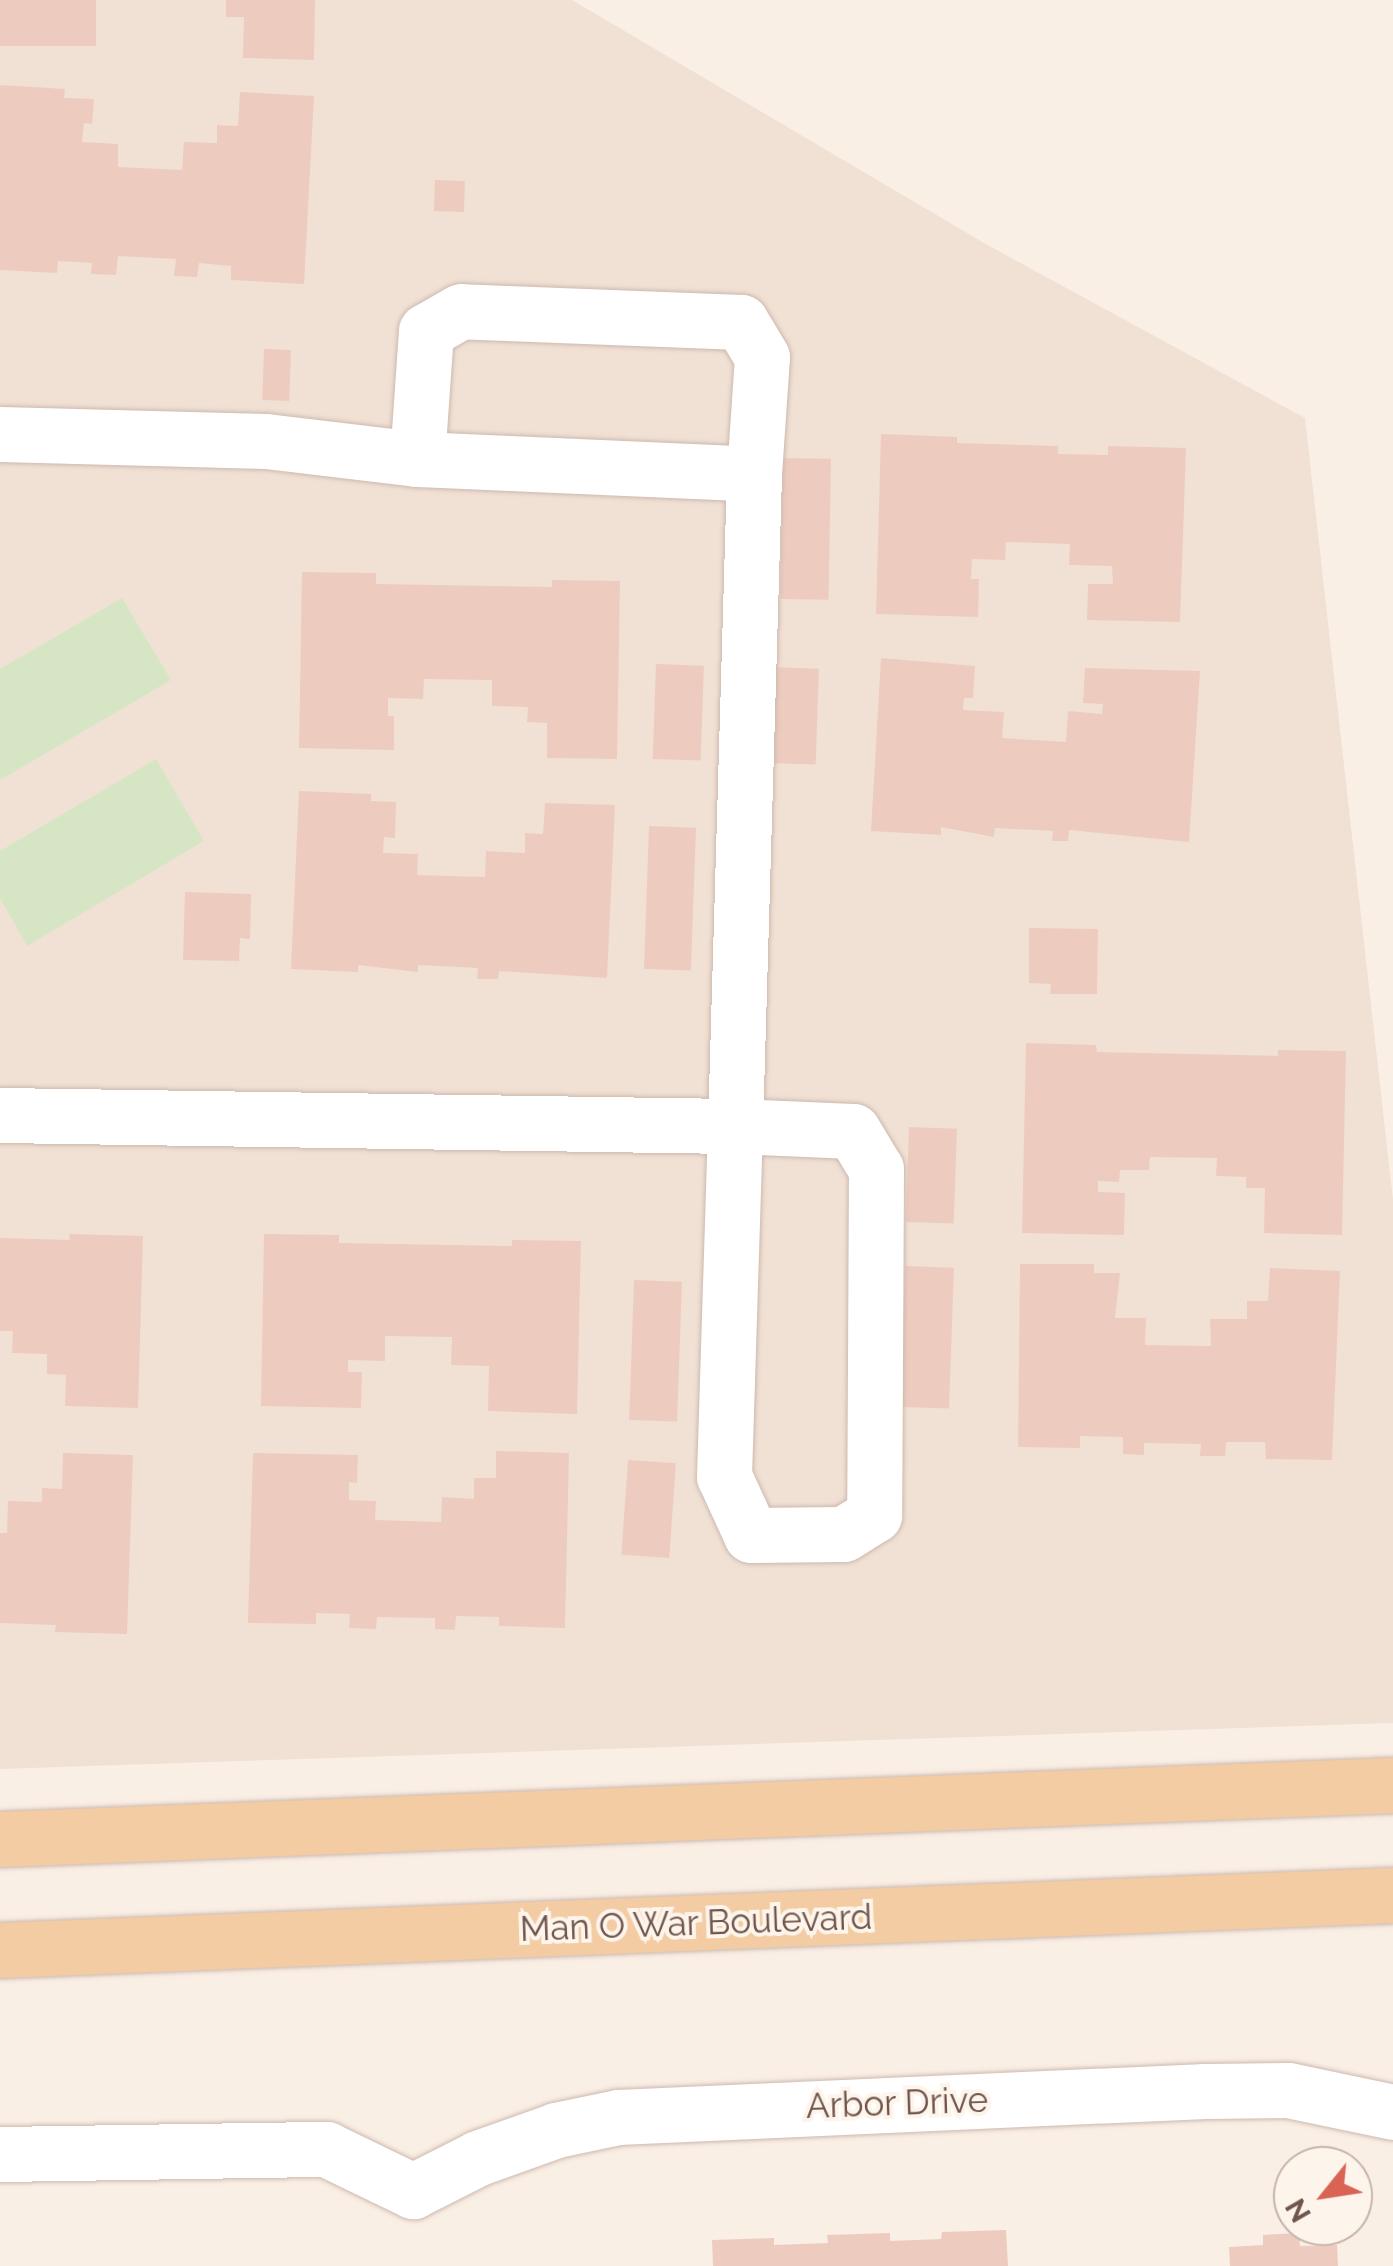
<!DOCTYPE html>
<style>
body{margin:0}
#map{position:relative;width:1393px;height:2266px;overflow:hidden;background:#faefe5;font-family:Raleway,sans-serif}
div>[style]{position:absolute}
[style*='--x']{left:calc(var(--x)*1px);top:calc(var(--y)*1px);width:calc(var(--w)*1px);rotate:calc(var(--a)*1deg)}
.residential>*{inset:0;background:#f1e1d4}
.green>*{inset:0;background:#d6e6c5}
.building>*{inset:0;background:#edccbf;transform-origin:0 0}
.roads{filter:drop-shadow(0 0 2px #cdb9af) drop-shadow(0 0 2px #cdb9af)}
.minor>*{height:55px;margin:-27.5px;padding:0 27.5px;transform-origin:27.5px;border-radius:27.5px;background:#fff}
.major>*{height:55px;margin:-27.5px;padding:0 27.5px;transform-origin:27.5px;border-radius:27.5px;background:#f3cca3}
span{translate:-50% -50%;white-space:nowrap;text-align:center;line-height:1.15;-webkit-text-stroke:8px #fdf4eb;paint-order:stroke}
.street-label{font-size:35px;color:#70554c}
.north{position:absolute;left:1273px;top:2146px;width:100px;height:100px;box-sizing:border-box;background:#fdf4eb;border:2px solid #c5b4ab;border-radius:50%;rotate:240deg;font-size:28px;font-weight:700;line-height:40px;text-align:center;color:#70554c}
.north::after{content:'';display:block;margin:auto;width:35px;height:45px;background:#d96455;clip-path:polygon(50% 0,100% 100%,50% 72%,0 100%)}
</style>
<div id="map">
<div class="residential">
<div style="clip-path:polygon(0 0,572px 0,984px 243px,1305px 418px,1393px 1200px,1393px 1723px,0 1769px)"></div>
</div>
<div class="green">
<div style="clip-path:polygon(122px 598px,171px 680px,0 780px,0 669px)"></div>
<div style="clip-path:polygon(156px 759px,204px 841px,27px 946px,0 898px,0 851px)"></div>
</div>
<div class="building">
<div style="left:0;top:0;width:96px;height:46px"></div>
<div style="clip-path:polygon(226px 0,315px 0,314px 60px,243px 58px,244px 17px,226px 17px)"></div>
<div style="clip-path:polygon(0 85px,65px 89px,64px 98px,94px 99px,92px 124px,84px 123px,82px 142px,118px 144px,118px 167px,182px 170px,184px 142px,217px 143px,217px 125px,238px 126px,240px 92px,314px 96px,304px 284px,231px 280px,231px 266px,199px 263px,197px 277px,174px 276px,176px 259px,118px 256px,116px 275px,91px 274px,92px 263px,58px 261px,57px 273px,0 270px)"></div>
<div style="left:435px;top:180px;width:30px;height:31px;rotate:2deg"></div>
<div style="left:264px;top:349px;width:27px;height:51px;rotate:2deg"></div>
<div style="clip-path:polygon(881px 434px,957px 437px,957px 443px,1058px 446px,1058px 454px,1108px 455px,1108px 446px,1186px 448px,1180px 622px,1087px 620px,1088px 584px,1113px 584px,1112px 566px,1069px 565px,1070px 544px,1006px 542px,1005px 560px,972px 559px,971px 579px,979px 579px,978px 617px,876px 614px)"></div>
<div style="left:783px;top:458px;width:48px;height:141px;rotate:1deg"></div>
<div style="clip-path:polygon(302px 572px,376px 573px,376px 584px,552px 587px,552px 580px,620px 581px,617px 759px,547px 758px,547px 723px,527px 722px,528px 707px,492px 706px,492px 680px,424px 679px,423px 699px,388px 698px,388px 716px,394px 716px,394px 750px,299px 748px)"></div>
<div style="clip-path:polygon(881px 658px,975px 666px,973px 698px,964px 698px,963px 710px,1004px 712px,1002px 738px,1066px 742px,1068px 711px,1102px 714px,1103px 704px,1083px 703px,1085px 668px,1200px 671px,1189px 842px,1069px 830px,1068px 841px,1052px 841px,1053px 831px,995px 828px,994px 837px,941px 827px,941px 835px,871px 831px)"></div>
<div style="left:656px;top:664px;width:48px;height:95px;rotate:2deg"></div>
<div style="left:771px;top:667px;width:48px;height:96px;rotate:2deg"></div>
<div style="clip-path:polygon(299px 791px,371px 794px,371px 801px,396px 802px,395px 838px,384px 837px,383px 853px,418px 854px,417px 875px,485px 877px,486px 851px,525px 853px,525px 833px,543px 834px,545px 803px,615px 805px,607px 978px,499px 971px,498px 979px,477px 979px,478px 968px,418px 965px,418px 972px,358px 965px,358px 972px,291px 969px)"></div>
<div style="left:649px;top:826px;width:47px;height:143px;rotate:2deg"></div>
<div style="clip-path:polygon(185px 892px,251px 894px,250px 939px,240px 938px,239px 961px,183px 960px)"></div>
<div style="clip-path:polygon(1029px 928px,1098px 929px,1097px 994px,1050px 994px,1051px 984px,1029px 983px)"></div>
<div style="clip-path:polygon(1026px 1043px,1096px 1045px,1097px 1052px,1278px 1056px,1278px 1050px,1346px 1051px,1342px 1235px,1264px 1233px,1265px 1188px,1246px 1188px,1246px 1177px,1216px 1176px,1217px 1158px,1150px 1157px,1149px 1170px,1120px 1170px,1119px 1182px,1098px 1181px,1098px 1192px,1125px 1193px,1124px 1235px,1022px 1233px)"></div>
<div style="left:909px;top:1127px;width:48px;height:95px;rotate:2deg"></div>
<div style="clip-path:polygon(69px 1234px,143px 1236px,138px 1408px,65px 1406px,66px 1375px,47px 1374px,47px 1354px,12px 1353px,13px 1331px,0 1331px,0 1238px,70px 1240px)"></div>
<div style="clip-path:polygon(264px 1234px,339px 1235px,339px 1243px,512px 1246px,512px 1240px,581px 1241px,577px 1414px,488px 1411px,489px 1366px,451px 1365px,452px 1337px,385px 1336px,385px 1361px,348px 1360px,348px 1372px,362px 1372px,361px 1408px,261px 1406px)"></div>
<div style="clip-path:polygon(1020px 1264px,1094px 1264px,1094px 1273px,1120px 1273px,1115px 1318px,1146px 1318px,1145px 1345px,1211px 1346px,1210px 1319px,1247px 1319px,1247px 1301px,1268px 1301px,1270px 1268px,1340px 1271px,1332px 1460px,1266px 1459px,1265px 1442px,1226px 1442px,1225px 1456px,1200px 1456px,1201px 1444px,1144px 1443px,1144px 1455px,1123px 1454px,1123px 1437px,1080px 1436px,1080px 1448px,1018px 1447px)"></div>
<div style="left:905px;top:1266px;width:49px;height:141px;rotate:2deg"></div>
<div style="left:634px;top:1280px;width:48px;height:140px;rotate:2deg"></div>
<div style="clip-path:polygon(496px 1451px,569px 1453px,565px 1628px,499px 1626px,499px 1617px,456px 1616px,455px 1630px,435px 1629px,435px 1618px,377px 1617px,376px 1629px,349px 1628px,350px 1614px,316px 1613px,316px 1624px,248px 1623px,253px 1453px,358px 1455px,357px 1483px,349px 1482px,349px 1500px,376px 1501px,375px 1520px,441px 1522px,442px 1497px,474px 1499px,474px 1478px,496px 1478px)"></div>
<div style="clip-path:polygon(63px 1453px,133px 1455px,127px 1634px,55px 1632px,56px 1625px,0 1623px,0 1533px,7px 1533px,8px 1501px,42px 1502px,42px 1488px,62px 1489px)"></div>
<div style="left:628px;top:1460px;width:48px;height:95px;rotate:4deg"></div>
<div style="clip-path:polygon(1006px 2230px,1008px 2266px,713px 2266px,712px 2240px,774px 2238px,774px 2245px,828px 2243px,827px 2235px,890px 2233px,890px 2241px,941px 2239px,942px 2232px)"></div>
<div style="clip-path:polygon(1299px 2233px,1300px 2246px,1337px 2245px,1338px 2266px,1230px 2266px,1229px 2247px,1263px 2245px,1263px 2235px)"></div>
</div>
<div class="roads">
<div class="minor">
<div style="--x:0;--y:434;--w:266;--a:1.5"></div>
<div style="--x:266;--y:441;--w:152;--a:6.8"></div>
<div style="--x:417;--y:459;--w:337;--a:2.5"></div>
<div style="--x:754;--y:474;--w:117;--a:-86.1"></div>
<div style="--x:762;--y:357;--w:41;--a:-121"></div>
<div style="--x:741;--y:322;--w:280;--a:-177.8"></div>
<div style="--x:461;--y:311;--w:40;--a:150.3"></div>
<div style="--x:426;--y:331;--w:128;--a:94"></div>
<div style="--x:0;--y:1115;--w:735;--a:0.86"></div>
<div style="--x:735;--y:1126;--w:652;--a:-88.33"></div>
<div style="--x:735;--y:1126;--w:118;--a:2.4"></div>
<div style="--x:853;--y:1131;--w:44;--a:58.8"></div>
<div style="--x:876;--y:1169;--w:346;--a:90.3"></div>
<div style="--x:874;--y:1515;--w:36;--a:148"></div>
<div style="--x:843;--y:1534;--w:92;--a:179.4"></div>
<div style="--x:751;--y:1535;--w:65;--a:-114.6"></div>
<div style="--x:724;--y:1476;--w:350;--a:-88.2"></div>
<div style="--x:0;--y:2154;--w:326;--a:-0.9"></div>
<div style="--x:326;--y:2149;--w:97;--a:25.8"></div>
<div style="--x:413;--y:2191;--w:73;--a:-26.9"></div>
<div style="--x:478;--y:2158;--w:83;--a:-19.7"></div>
<div style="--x:556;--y:2130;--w:63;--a:-11.8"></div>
<div style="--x:618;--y:2117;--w:588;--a:-2.54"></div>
<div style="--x:1205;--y:2091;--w:83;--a:-0.7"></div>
<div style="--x:1288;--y:2090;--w:107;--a:11.8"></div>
</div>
<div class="major">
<div style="--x:0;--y:1839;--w:1394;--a:-2.22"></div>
<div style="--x:0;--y:1950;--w:1394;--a:-2.26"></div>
</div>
</div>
<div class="street-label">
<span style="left:696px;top:1923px;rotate:-2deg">Man O War Boulevard</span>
<span style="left:897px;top:2103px;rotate:-2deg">Arbor Drive</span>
</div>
<div class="north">N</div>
</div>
